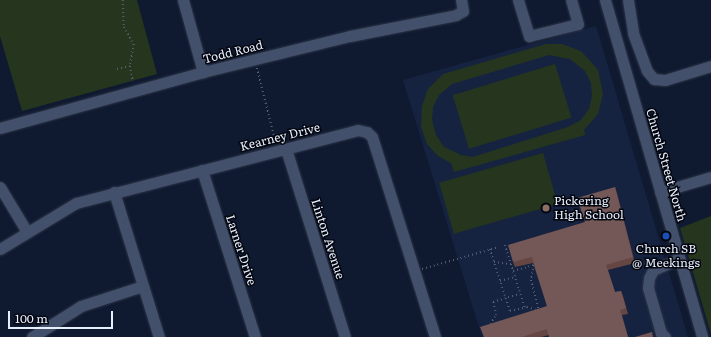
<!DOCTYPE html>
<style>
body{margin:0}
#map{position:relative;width:711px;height:337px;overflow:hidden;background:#0f1a31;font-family:Literata,serif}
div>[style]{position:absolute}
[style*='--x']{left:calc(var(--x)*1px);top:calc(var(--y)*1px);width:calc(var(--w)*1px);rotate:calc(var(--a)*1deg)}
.built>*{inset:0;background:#162340}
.green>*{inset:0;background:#26361e;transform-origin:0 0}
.path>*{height:1.5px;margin-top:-0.75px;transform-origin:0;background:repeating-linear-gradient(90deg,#545e72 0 1px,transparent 0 4px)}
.roads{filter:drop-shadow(0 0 1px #2f3446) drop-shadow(0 0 1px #2f3446)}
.minor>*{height:11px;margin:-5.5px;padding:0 5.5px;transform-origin:5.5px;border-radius:5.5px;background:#42506b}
.wall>*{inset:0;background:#654643}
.shaded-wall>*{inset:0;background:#3d2d33}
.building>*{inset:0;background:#735857}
.dots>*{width:11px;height:11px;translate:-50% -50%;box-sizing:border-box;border:2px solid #03060f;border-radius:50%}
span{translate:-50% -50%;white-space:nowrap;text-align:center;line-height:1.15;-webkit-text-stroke:3px #03060f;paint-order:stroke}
.street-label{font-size:12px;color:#e8effc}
.poi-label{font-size:12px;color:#e8effc}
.left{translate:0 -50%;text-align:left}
.scale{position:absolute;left:8px;top:311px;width:105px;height:18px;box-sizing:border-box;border:2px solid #e8effc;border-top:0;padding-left:5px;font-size:12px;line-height:14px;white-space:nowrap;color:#e8effc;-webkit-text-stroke:3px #03060f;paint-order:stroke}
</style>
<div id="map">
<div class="built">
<div style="clip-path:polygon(596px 26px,688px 337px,482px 337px,403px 80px)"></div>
</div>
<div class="green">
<div style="clip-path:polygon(0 0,137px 0,157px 74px,22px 111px,0 36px)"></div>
<div style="clip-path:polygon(evenodd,546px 44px,562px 44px,581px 51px,598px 70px,603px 94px,598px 114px,584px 130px,585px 135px,454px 172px,451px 163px,438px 156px,427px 144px,421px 127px,422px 106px,428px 89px,443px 74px,546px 44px,549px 55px,570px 59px,585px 71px,591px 83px,592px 96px,589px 109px,581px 120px,568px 127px,473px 157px,461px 155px,444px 147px,436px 135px,432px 120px,433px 107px,439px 95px,452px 84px,549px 55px)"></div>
<div style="left:555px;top:64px;width:56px;height:107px;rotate:73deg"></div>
<div style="left:543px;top:153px;width:53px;height:108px;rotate:74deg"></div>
<div style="clip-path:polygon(711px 216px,711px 334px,680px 228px)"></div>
</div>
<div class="path">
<div style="--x:123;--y:0;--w:27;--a:88"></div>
<div style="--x:124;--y:27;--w:20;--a:60"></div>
<div style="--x:134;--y:44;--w:22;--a:100"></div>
<div style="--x:130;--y:66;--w:16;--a:79"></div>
<div style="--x:257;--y:68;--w:77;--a:75.8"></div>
<div style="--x:117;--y:69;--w:13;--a:-13"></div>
<div style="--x:505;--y:245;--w:20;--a:72"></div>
<div style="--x:490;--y:249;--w:65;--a:72.1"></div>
<div style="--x:510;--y:311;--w:17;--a:-13"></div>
<div style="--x:527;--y:307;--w:9;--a:18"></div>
<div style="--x:494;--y:262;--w:17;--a:7"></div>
<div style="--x:511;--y:264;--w:46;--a:72.3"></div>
<div style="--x:422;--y:269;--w:80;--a:-15.9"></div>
<div style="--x:513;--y:271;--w:22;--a:-16"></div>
<div style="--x:534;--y:265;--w:15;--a:101"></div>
<div style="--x:531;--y:280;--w:31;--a:75"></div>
<div style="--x:500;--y:281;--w:16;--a:-15"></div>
<div style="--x:490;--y:324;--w:11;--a:-56"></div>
<div style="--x:496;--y:315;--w:13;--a:-103"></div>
<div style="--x:493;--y:302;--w:28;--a:-17"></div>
</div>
<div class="roads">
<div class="minor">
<div style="--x:183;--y:0;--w:75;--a:74.5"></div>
<div style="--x:518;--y:0;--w:38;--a:73"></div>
<div style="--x:529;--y:36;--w:50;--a:-13.8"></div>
<div style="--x:578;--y:24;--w:25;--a:-106"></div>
<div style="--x:605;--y:0;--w:351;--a:73.9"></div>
<div style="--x:628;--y:0;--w:33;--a:81"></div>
<div style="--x:633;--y:33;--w:40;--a:69.8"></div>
<div style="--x:647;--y:71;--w:11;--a:49"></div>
<div style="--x:654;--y:79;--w:11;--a:5"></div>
<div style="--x:665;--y:80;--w:48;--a:-16.9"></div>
<div style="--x:0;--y:128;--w:211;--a:-15.4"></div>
<div style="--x:203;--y:72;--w:151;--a:-13.8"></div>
<div style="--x:350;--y:36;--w:108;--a:-11.2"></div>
<div style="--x:456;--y:15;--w:8;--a:-30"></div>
<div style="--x:463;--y:11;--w:11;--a:-100"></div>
<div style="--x:286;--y:149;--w:197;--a:72.6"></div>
<div style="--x:202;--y:170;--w:175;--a:72.4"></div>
<div style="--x:0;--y:187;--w:52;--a:59"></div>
<div style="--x:114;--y:192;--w:152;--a:72.8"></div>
<div style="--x:660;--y:192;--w:53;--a:-16.4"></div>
<div style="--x:0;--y:249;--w:89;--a:-31.2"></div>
<div style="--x:76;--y:203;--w:291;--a:-14.5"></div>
<div style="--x:358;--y:130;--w:9;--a:13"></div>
<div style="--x:367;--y:132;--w:7;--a:45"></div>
<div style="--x:372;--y:137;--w:210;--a:72.5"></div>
<div style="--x:32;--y:337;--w:58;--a:-32.3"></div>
<div style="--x:81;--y:306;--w:65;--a:-17.9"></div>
<div style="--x:665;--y:337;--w:6;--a:-135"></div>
<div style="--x:661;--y:333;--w:47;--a:-106.1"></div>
<div style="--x:648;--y:288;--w:10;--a:-84"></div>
<div style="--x:649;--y:278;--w:9;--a:-63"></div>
<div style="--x:653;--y:270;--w:28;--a:-23"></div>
</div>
</div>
<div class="wall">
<div style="clip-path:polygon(615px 187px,617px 193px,635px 263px,608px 270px,615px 292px,621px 291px,623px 296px,628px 314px,622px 315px,628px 337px,549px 337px,549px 335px,541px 337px,484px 337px,547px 306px,533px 263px,515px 267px,513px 262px,585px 222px)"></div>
</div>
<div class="shaded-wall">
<div style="clip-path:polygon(615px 187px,617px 193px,635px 263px,633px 257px)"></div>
</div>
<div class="building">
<div style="clip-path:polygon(615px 187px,633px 257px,606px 265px,615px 292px,621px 291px,626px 308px,620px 310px,628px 337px,549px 337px,547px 329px,522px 337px,484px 337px,480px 327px,547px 306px,532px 257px,513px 262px,508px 245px,585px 222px,577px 198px)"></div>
<div style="clip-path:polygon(652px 332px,653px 337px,635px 337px)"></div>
</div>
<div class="dots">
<div style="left:546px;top:208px;background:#8d6e63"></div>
<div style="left:666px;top:236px;background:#1a4fb4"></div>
</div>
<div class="street-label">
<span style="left:233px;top:52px;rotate:-14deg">Todd Road</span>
<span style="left:280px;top:137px;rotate:-14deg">Kearney Drive</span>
<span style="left:666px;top:165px;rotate:74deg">Church Street North</span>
<span style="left:328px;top:239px;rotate:72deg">Linton Avenue</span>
<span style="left:241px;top:250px;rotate:72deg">Larner Drive</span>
</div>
<div class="poi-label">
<span class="left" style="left:554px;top:208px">Pickering<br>High School</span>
<span style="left:666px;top:256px">Church SB<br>@ Meekings</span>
</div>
<div class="scale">100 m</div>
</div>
